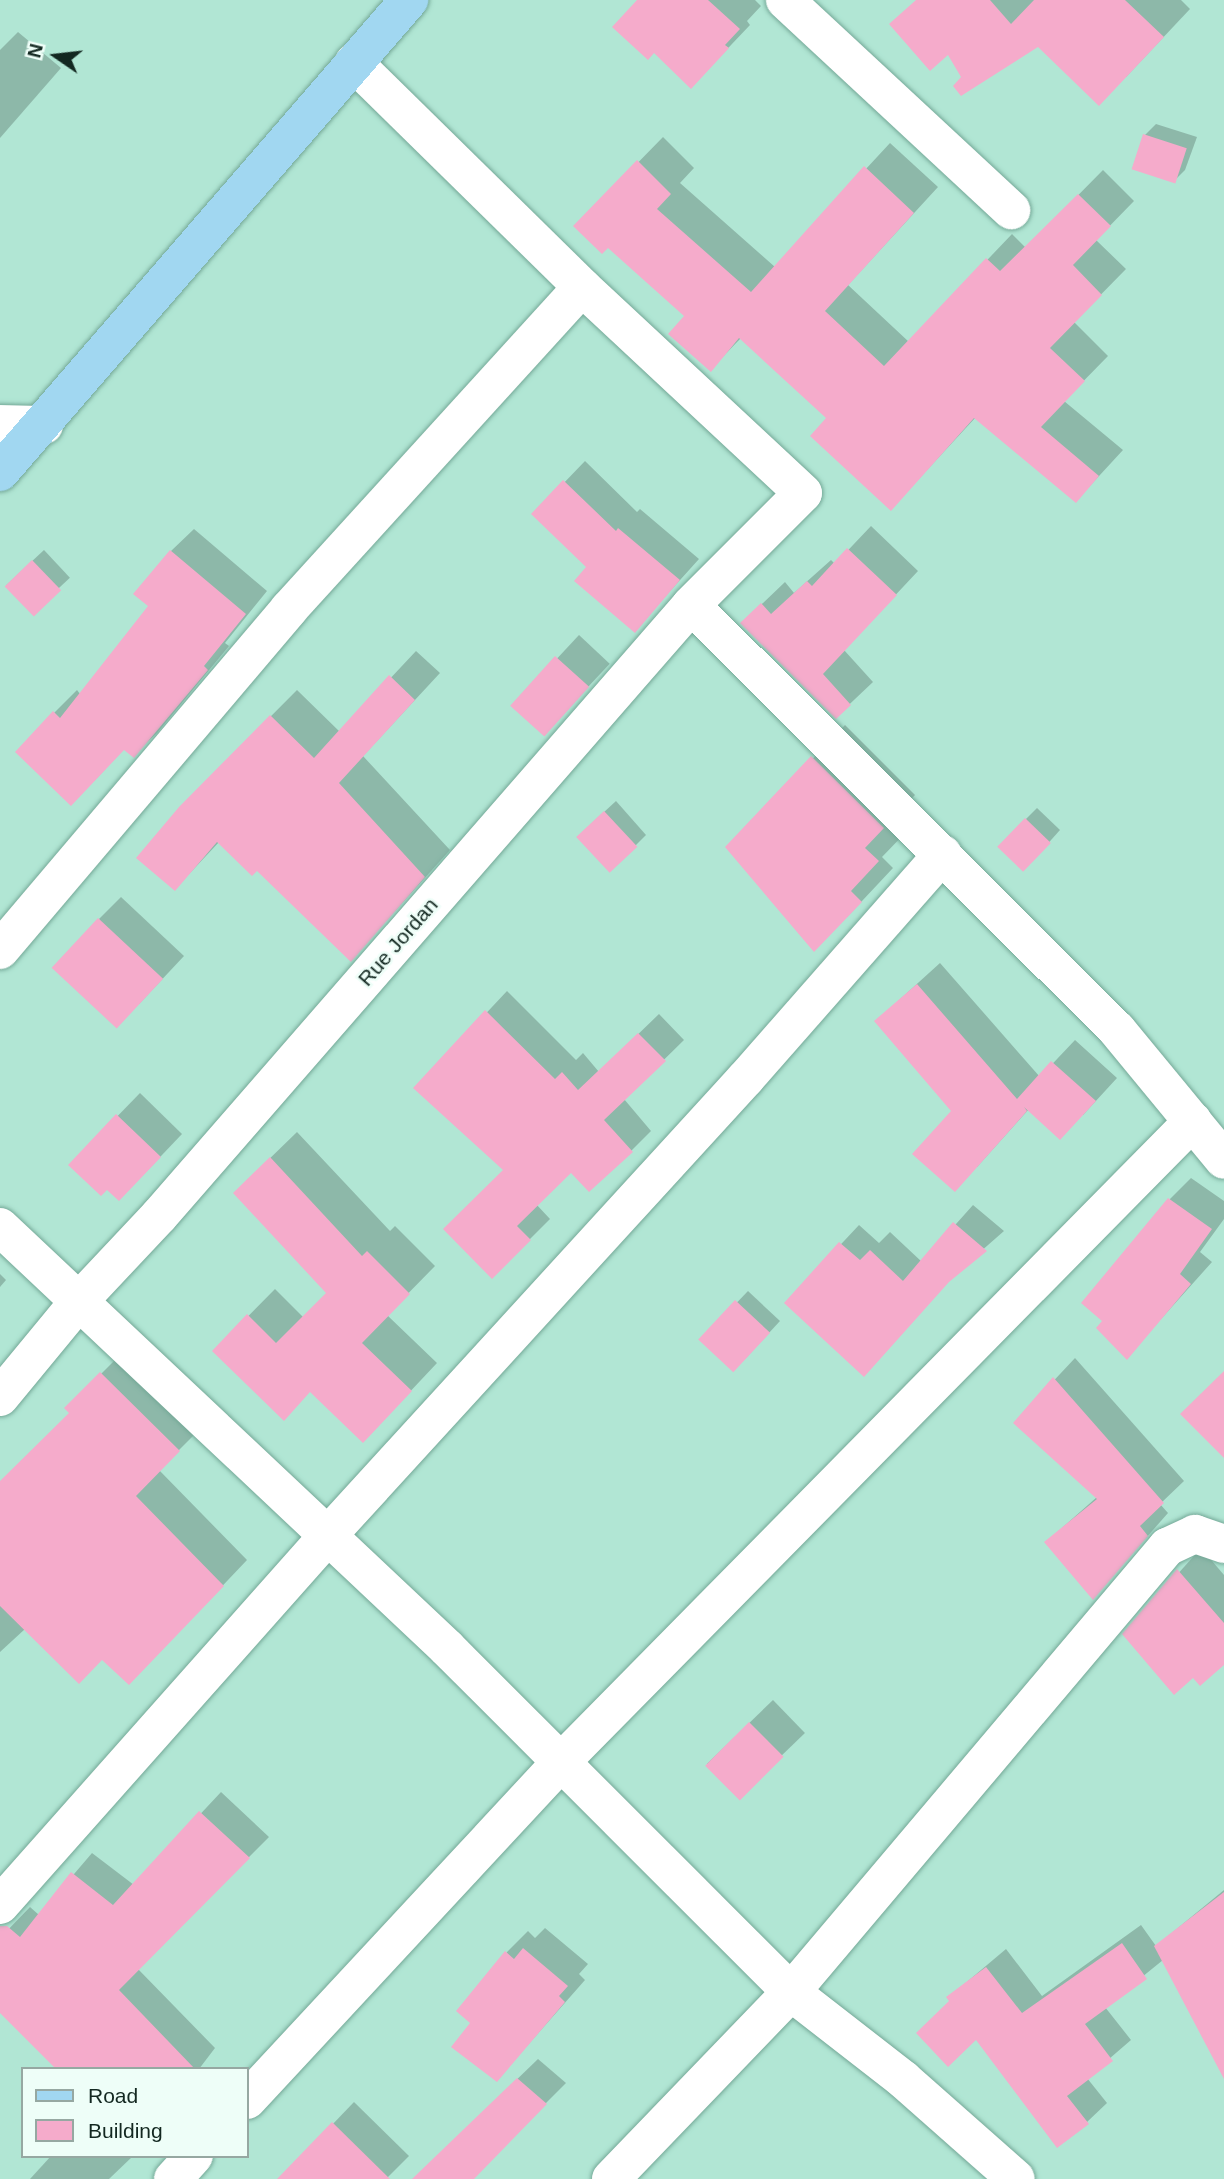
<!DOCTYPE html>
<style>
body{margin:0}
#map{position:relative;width:1224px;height:2179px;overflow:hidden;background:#b1e6d4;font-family:Helvetica,sans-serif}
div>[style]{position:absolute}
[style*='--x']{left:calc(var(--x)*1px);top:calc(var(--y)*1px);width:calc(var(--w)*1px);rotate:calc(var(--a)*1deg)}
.shadow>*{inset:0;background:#0003;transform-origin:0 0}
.building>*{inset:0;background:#f5abcb;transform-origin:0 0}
.roads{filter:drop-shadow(0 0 2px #74a897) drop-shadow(0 0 2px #74a897)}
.street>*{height:38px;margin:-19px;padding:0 19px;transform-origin:19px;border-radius:19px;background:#fff}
.primary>*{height:38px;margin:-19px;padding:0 19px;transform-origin:19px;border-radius:19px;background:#a1d7f1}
span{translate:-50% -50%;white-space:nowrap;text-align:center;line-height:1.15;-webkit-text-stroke:5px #eefef8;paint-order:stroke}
.street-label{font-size:21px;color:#132821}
.legend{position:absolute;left:21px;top:2067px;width:228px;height:91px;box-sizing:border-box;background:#eefef8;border:2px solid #96a8a2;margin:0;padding:9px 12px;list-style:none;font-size:21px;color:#132821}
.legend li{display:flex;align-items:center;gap:14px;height:35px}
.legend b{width:35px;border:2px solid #96a8a2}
.north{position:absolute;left:21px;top:21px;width:70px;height:70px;-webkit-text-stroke:5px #eefef8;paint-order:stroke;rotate:284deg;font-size:19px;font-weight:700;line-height:28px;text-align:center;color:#132821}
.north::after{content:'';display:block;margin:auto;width:24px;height:32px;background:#132821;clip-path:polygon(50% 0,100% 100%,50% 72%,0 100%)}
</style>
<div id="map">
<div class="shadow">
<div style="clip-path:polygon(640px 0,755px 0,761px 6px,747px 21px,750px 25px,713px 64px)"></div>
<div style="clip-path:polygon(916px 0,1181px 0,1190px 9px,1126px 77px)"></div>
<div style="clip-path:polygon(18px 32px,61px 68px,0 138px,0 50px)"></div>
<div style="clip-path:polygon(1156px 124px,1197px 137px,1185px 170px,1174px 181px,1145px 135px)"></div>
<div style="clip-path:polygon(663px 137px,694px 168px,680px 183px,775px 267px,890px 143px,938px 187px,848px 285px,909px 342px,1012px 234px,1026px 248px,1103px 170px,1134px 201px,1096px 240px,1126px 269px,1074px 322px,1108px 356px,1064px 401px,1123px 450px,1076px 501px,976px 417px,891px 509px,829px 418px,741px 338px,710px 370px,687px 315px,608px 246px,576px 226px)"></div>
<div style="clip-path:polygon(585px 461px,637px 512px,640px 509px,699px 559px,635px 630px,588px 567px,534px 514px)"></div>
<div style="clip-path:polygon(871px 526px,918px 571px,844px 650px,873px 682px,836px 717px,742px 623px,785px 582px,794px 593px,831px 560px,835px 564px)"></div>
<div style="clip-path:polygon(194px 529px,267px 591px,225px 643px,229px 646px,157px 733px,134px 755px,125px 748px,94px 781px,54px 713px,77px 690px,80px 694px,150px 606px,171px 551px)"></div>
<div style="left:44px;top:550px;width:38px;height:52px;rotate:47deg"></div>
<div style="left:579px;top:635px;width:42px;height:97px;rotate:43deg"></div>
<div style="clip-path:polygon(416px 651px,440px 673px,363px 756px,450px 850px,351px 960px,257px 869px,220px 841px,175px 889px,180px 808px,297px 690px,340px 732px)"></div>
<div style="clip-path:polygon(845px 725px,915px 795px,896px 815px,910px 828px,882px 857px,893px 868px,847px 917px,728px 847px)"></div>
<div style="clip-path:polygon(616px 801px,646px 835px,635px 846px,590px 825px)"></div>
<div style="clip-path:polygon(1037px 808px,1060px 830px,1035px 858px,1026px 819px)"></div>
<div style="clip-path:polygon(121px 897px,184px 956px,139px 1004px,99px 919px)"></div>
<div style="clip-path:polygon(940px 963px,1040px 1077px,1075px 1040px,1117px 1078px,1083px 1115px,1029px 1109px,977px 1167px,953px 1111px,876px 1021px)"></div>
<div style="clip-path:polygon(507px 991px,576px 1060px,583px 1053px,599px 1072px,659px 1014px,684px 1040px,624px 1099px,651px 1131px,631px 1151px,571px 1170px,536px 1204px,550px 1219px,492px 1277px,506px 1169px,416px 1088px)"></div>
<div style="clip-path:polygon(140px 1093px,182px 1134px,142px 1176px,108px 1188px,70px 1165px)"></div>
<div style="clip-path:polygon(297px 1132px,390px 1231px,395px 1226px,435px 1266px,387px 1315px,437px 1363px,389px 1414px,311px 1391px,214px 1351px,275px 1289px,304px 1318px,328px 1293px,262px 1166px)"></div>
<div style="clip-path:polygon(1191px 1178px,1224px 1201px,1224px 1219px,1200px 1252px,1212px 1262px,1127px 1357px,1170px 1199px)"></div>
<div style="clip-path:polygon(973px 1205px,1004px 1231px,955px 1274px,786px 1303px,859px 1225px,879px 1243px,890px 1232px,922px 1262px)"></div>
<div style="clip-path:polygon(0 1274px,6px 1280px,0 1287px)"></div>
<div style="clip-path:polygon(748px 1291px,780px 1321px,745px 1359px,701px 1340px)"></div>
<div style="clip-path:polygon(126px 1349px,203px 1426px,159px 1470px,247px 1560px,153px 1659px,102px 1658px,25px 1629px,0 1652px,0 1484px,72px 1413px,67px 1408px)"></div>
<div style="clip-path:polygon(1075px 1358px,1184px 1481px,1160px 1504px,1168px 1513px,1093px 1598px,1046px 1542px,1097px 1497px,1015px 1422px)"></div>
<div style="clip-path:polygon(1201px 1548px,1224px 1575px,1224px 1663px,1193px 1676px,1124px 1634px)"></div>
<div style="left:773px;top:1700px;width:46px;height:92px;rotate:46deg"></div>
<div style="clip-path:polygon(221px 1792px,269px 1837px,138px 1969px,215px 2048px,199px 2069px,58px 2069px,0 2011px,0 1938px,30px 1907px,39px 1915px,92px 1853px,134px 1885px)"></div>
<div style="clip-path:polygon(1224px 1890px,1224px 1985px,1163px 1960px,1105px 2007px,1131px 2040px,1087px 2078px,1107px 2103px,1087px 2122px,949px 1997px,1006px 1949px,1042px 1996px,1141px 1925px,1156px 1946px)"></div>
<div style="clip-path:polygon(545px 1928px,588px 1964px,579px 1974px,585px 1980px,497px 2080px,472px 2023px,507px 1952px,528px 1931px,535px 1938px)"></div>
<div style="clip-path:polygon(538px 2059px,566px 2083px,470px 2179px,414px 2179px)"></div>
<div style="clip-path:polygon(354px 2102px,409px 2156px,386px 2179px,280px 2179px)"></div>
<div style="clip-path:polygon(51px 2156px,133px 2156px,109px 2179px,30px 2179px)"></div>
</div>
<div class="building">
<div style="clip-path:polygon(637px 0,708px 0,740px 29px,725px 45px,729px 48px,691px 89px,654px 53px,648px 60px,612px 27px)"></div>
<div style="clip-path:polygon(916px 0,990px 0,1011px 24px,1034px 0,1125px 0,1164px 37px,1099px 106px,1038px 47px,961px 96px,953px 86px,961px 77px,948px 55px,930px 71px,889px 24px)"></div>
<div style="left:1143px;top:134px;width:46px;height:37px;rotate:18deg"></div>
<div style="clip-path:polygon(637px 160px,671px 194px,657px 209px,751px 292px,864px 166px,914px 213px,825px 311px,884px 366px,986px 258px,1000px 271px,1078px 194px,1111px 226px,1073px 265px,1102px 295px,1050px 348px,1085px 381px,1041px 427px,1099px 476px,1076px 503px,974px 418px,891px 511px,810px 436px,826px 418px,739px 338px,711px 372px,668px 334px,684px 316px,608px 248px,602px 254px,573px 226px)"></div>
<div style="clip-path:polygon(563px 480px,616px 531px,618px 528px,680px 580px,635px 633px,574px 581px,586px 567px,531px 514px)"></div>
<div style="clip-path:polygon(847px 548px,897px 595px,823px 674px,851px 705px,836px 719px,740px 623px,761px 603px,771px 614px,807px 581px,812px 586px)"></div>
<div style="clip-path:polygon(170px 550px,246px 614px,204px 666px,208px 670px,134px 758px,124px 750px,71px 806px,15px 752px,53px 711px,60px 718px,148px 606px,133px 594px)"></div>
<div style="left:32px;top:560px;width:42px;height:38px;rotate:46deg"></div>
<div style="left:555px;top:656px;width:46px;height:67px;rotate:42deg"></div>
<div style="clip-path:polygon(389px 675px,415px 700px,339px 783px,425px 877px,351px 962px,257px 871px,252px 876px,217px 842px,175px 891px,136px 858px,179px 807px,270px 715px,314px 758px)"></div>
<div style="clip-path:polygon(811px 756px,884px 828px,865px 848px,879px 861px,851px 891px,862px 902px,814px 952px,725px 847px)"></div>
<div style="left:604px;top:811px;width:49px;height:38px;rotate:47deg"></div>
<div style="left:1025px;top:818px;width:36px;height:40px;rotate:44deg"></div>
<div style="left:98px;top:918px;width:89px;height:68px;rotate:43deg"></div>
<div style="clip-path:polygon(917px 984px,1017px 1099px,1051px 1061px,1096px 1101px,1060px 1140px,1024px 1107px,1027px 1111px,955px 1192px,912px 1154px,951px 1111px,874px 1021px)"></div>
<div style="clip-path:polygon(485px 1010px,555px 1079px,562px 1072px,578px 1090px,638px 1033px,666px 1061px,604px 1120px,633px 1152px,589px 1192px,571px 1173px,517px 1226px,531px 1240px,492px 1279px,443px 1229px,503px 1170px,413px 1088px)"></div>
<div style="clip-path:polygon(116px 1114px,161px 1157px,119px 1201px,107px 1190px,101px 1196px,68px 1165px)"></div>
<div style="clip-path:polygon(270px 1157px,362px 1256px,367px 1251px,410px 1294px,362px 1343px,412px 1391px,363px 1443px,310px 1392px,284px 1421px,212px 1351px,247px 1314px,276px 1343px,326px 1293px,233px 1193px)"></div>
<div style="clip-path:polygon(1168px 1198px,1212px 1229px,1180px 1274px,1191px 1284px,1127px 1360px,1096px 1328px,1102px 1321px,1081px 1303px)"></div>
<div style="clip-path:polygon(953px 1222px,987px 1251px,949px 1282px,864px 1377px,784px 1303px,839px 1242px,860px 1260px,870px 1250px,903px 1281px)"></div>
<div style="left:735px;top:1300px;width:48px;height:54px;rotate:43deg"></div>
<div style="clip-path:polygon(1224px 1371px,1224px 1458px,1180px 1414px)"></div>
<div style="clip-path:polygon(100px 1372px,180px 1451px,136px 1496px,224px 1586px,129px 1685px,102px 1660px,79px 1684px,0 1606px,0 1481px,69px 1413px,64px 1408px)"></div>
<div style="clip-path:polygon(1053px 1377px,1164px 1503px,1140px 1526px,1148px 1536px,1093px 1600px,1044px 1542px,1097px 1499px,1013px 1423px)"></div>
<div style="clip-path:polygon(1177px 1569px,1224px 1623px,1224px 1665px,1200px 1686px,1193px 1678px,1174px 1695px,1122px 1634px)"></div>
<div style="left:749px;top:1722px;width:49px;height:62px;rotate:45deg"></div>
<div style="clip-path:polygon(199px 1811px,250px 1858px,119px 1990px,195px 2069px,56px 2069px,0 2013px,0 1926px,7px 1926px,20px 1937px,71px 1872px,113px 1905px)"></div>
<div style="clip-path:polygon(1224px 1892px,1224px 2079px,1154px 1946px)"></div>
<div style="clip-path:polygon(1122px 1943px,1147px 1979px,1085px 2024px,1113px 2061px,1067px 2096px,1089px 2124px,1057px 2148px,976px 2040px,948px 2067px,916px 2033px,949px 2001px,946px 1997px,986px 1967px,1022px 2013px)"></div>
<div style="clip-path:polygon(523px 1948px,568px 1986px,559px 1996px,565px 2002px,497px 2082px,451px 2047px,470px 2023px,456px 2011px,505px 1951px,514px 1959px)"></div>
<div style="clip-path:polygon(517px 2078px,547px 2104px,474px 2179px,412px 2179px)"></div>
<div style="clip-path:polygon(332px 2122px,390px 2179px,277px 2179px)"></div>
</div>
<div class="roads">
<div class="street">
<div style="--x:785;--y:0;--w:309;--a:42.9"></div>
<div style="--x:0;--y:424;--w:44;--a:1.3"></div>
<div style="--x:691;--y:605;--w:602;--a:44.93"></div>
<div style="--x:1117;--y:1030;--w:168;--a:50.5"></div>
<div style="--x:0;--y:950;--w:447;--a:-49.7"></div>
<div style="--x:289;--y:609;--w:435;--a:-47.7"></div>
<div style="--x:0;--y:1227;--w:614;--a:43.28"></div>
<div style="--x:447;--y:1648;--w:486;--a:45"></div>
<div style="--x:791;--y:1992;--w:143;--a:37.9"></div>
<div style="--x:904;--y:2080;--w:149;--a:41.5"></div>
<div style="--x:0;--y:1397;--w:126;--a:-50.5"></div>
<div style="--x:80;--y:1300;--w:115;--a:-46.8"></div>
<div style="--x:159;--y:1216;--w:810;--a:-48.95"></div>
<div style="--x:691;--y:605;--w:158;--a:-45"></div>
<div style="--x:803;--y:493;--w:302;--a:-137"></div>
<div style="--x:582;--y:287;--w:320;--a:-135.5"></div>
<div style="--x:0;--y:1905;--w:496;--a:-48.4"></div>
<div style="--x:329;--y:1534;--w:618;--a:-47.56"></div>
<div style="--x:746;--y:1078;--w:298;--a:-48.7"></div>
<div style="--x:247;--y:2100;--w:461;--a:-47.1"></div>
<div style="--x:561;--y:1762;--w:900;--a:-45.41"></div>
<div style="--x:173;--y:2179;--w:31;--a:-48"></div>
<div style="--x:611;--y:2179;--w:260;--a:-46.1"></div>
<div style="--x:791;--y:1992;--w:583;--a:-49.8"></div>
<div style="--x:1167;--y:1547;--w:31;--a:-25"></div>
<div style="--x:1195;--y:1534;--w:31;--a:19"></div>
</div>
<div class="primary">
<div style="--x:0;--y:472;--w:625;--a:-49.09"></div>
</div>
</div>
<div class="street-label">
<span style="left:398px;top:942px;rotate:-49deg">Rue Jordan</span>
</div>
<ul class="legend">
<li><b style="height:9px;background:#a1d7f1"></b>Road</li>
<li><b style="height:19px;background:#f5abcb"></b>Building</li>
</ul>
<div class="north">N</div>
</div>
